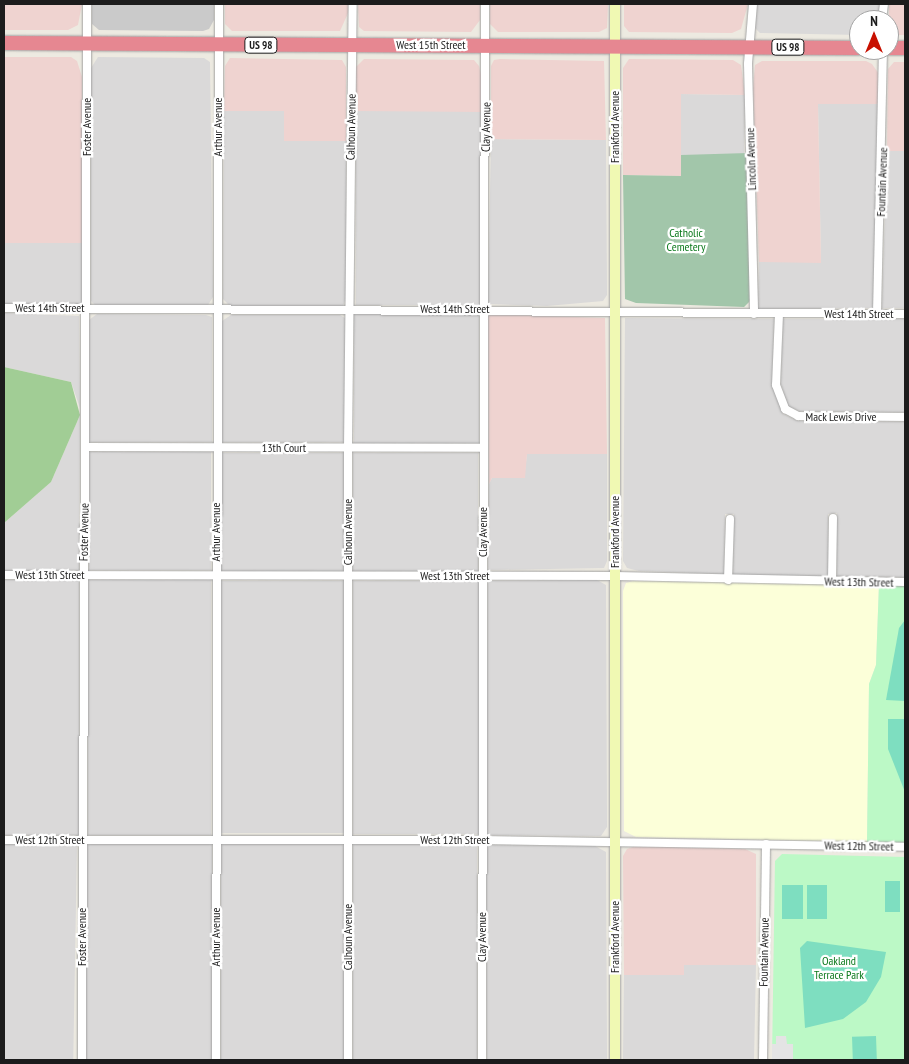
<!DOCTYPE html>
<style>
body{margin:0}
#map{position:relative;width:909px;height:1064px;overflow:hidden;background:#edeae1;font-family:"PT Sans Narrow",sans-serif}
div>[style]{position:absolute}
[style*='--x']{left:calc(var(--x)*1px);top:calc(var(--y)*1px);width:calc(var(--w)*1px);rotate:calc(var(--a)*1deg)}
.residential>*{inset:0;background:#dad9d9;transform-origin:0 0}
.commercial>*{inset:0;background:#efd3d0}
.education>*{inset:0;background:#fcffd9}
.religious>*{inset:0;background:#cacaca}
.forest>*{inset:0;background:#a1cd95}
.cemetery>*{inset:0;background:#a2c6aa}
.park>*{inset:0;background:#bcf9c6}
.pitch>*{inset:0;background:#7edec0;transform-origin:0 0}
.parking>*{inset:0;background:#e4e4e4}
.roads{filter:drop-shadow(0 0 1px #a3a3a3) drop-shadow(0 0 1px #a3a3a3)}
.street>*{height:8px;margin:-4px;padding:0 4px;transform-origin:4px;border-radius:4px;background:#fff}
.secondary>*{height:10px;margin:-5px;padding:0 5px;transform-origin:5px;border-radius:5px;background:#f0f9b3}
.highway>*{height:14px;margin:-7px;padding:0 7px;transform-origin:7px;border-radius:7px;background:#e68791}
span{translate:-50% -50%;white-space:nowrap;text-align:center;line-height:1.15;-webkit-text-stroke:4.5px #fff;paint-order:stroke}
.shield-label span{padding:1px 4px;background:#fff;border:1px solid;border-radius:4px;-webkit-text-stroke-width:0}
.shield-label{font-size:11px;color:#1c1c1c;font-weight:700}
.street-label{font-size:12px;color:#1c1c1c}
.park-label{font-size:12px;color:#0b791c}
.frame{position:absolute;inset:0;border:5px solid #1c1c1c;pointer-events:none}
.north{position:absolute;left:849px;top:10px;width:50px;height:50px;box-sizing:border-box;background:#fff;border:1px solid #a4a4a4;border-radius:50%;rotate:0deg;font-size:14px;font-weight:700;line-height:20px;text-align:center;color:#1c1c1c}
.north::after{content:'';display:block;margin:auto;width:18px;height:22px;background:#c81000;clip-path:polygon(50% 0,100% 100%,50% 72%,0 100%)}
</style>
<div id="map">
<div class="residential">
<div style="clip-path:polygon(757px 4px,881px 4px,878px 20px,859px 20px,859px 35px,760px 33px,755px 28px)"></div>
<div style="clip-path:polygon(98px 57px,204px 58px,210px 62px,213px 297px,208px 305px,95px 305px,91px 301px,91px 68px)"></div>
<div style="left:681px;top:94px;width:64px;height:61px;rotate:1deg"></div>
<div style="clip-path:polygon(818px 104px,878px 104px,873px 308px,758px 309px,759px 262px,821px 262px)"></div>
<div style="clip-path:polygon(224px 111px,284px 111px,284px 141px,346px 141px,346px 298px,343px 306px,230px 306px,223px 299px)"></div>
<div style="left:356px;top:111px;width:126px;height:194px"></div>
<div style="clip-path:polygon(491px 139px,606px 140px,607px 295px,603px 301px,547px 306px,488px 304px)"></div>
<div style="clip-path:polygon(887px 151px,905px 151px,905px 308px,882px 308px)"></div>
<div style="left:4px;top:243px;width:78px;height:62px"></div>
<div style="clip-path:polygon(4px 313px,79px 316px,80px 408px,71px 382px,4px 367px)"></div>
<div style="clip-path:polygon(97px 314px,206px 315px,212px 317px,212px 442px,89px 442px,89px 320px)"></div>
<div style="left:479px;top:314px;width:129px;height:125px;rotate:90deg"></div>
<div style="clip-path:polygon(231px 315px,340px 315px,345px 318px,345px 442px,221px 442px,222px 321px)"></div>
<div style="clip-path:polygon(625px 318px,774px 319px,772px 385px,783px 414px,798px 421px,905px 422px,905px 577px,837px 576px,837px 513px,828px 514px,828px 576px,733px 575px,734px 514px,725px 514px,724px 574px,639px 571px,627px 568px,623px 561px)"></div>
<div style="clip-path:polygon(783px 319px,905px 319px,905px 412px,799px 411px,788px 406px,781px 384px)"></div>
<div style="clip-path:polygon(80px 415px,79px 570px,4px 571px,4px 523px,51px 482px)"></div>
<div style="left:89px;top:452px;width:122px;height:118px"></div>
<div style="left:220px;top:453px;width:124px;height:118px"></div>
<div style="left:353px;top:453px;width:125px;height:118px"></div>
<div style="clip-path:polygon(527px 454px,607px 454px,607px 561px,604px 568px,488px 570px,489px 484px,492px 478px,524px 478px)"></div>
<div style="left:4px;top:580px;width:75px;height:255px"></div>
<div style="left:88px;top:580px;width:123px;height:255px"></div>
<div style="left:220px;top:581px;width:124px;height:252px"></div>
<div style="left:353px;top:581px;width:126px;height:253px"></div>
<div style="clip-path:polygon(488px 581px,597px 580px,606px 585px,607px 827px,601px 836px,486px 835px)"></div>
<div style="left:4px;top:844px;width:73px;height:216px;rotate:1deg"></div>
<div style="left:212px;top:844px;width:216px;height:126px;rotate:90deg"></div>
<div style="left:221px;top:844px;width:123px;height:216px"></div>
<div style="left:353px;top:844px;width:124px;height:216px"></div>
<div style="clip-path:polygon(486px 845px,595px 846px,606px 852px,607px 1060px,487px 1060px)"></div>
<div style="clip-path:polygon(684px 965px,756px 965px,754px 1060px,623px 1060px,624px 975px,684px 975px)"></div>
</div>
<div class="commercial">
<div style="clip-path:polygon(4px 4px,82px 4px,78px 25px,68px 30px,4px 30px)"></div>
<div style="clip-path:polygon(225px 4px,349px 4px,349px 11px,340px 31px,232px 31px,225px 24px)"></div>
<div style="clip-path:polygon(358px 4px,480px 4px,480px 20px,471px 32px,364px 31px,359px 27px)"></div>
<div style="clip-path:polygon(490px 4px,608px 4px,607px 28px,599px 32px,498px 32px,490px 24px)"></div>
<div style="clip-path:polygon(624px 4px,748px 4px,741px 29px,732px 33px,629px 32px,624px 26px)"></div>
<div style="clip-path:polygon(889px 4px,905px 4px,905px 35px,895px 35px,889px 30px)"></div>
<div style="clip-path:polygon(4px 57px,71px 57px,77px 61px,82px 77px,82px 243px,4px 243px)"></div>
<div style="clip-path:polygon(230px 58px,342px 60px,346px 67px,346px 141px,284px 141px,284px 111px,224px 111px,225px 66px)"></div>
<div style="clip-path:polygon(364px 59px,474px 60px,479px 66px,483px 83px,482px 112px,356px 111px,356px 67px)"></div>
<div style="clip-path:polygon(500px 59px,604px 61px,606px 140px,491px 139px,491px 66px,494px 60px)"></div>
<div style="clip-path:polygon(629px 59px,733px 60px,741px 65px,745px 95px,681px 94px,681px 176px,623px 175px,623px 68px)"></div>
<div style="clip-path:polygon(762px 61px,866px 61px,872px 64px,879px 74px,878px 104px,818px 104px,821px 263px,759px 262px,753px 88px,755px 65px)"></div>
<div style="clip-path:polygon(894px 62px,905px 62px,905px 151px,887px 151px,888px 69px)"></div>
<div style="clip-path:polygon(488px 314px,605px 318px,607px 454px,527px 454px,525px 478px,492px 478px,489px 484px)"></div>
<div style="clip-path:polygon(636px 846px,745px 849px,756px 854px,756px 965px,684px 965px,684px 975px,624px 975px,623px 856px,627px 849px)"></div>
</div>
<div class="education">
<div style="clip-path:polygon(633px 581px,879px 584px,876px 665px,869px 684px,867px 842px,636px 837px,624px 831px,623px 591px,626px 583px)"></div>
</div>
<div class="religious">
<div style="clip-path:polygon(92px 4px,214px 4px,214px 20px,209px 29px,203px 31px,99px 30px,92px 24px)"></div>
</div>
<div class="forest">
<div style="clip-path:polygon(4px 367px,71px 382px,80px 415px,51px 482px,4px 523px)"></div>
</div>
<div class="cemetery">
<div style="clip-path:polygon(748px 153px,751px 300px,744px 307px,636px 303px,625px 299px,623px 175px,681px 176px,681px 155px)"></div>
</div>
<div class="park">
<div style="clip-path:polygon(879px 584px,905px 584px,905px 843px,867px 842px,869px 684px,876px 665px)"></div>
<div style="clip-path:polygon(782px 854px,905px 857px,905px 1060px,772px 1060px,775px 861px)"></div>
</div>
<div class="pitch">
<div style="clip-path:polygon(905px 620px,905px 701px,886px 700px,899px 628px)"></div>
<div style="clip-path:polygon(905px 719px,905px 792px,888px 749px,888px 719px)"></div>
<div style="left:885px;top:881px;width:15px;height:31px"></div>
<div style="left:782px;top:885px;width:21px;height:34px"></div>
<div style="left:807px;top:885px;width:20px;height:34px"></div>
<div style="clip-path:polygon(807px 941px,886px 952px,881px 977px,866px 1002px,843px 1019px,805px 1028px,800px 948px)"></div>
<div style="left:876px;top:1036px;width:24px;height:24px;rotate:88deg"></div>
</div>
<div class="parking">
<div style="clip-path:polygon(776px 1036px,786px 1036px,787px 1044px,793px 1044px,793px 1060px,772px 1060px,772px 1044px,776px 1044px)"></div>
</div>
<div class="roads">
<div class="street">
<div style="--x:753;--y:4;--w:60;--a:94.8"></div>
<div style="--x:748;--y:64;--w:250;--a:88.6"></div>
<div style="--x:882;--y:20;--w:16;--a:-83"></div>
<div style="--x:4;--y:308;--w:901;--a:0.38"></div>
<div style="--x:877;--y:313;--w:263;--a:-88.7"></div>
<div style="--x:779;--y:314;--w:71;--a:92.4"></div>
<div style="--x:776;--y:385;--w:26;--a:69"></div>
<div style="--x:785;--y:409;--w:15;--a:28"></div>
<div style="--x:798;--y:416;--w:107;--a:0.5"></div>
<div style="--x:85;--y:447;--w:398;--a:0.1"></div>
<div style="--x:4;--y:575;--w:611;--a:0.09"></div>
<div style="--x:615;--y:576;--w:290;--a:1.2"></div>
<div style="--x:728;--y:580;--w:61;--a:-88.1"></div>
<div style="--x:832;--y:581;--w:63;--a:-89.1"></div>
<div style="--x:4;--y:840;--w:477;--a:0"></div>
<div style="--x:481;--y:840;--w:424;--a:0.9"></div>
<div style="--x:82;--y:1060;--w:1056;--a:-89.73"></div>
<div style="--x:216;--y:1060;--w:1056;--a:-89.84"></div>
<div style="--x:348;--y:1060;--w:612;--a:-90"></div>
<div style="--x:348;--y:448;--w:444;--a:-89.4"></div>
<div style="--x:482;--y:1060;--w:1056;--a:-89.84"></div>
<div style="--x:763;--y:1060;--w:216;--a:-89.2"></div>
</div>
<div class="secondary">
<div style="--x:615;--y:4;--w:1056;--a:90"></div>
</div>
<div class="highway">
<div style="--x:4;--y:43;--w:855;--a:0.34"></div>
<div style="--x:889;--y:48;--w:16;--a:0"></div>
</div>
</div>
<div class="shield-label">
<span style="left:261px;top:45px">US 98</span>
<span style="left:788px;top:47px">US 98</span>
</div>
<div class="street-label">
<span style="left:431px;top:45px">West 15th Street</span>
<span style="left:87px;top:127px;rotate:-90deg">Foster Avenue</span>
<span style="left:218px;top:127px;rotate:-90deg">Arthur Avenue</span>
<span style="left:351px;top:127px;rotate:-89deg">Calhoun Avenue</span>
<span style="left:486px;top:127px;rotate:-89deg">Clay Avenue</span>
<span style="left:615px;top:127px;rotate:-90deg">Frankford Avenue</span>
<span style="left:751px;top:159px;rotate:-92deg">Lincoln Avenue</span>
<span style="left:882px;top:182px;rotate:-88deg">Fountain Avenue</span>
<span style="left:50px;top:308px">West 14th Street</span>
<span style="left:455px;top:309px">West 14th Street</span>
<span style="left:859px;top:314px">West 14th Street</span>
<span style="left:841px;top:417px">Mack Lewis Drive</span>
<span style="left:284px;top:448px">13th Court</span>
<span style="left:84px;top:532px;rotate:-89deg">Foster Avenue</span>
<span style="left:216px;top:532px;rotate:-90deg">Arthur Avenue</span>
<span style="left:348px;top:532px;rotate:-90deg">Calhoun Avenue</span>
<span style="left:483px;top:532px;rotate:-90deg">Clay Avenue</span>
<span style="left:615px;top:532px;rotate:-90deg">Frankford Avenue</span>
<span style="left:50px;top:575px">West 13th Street</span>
<span style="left:455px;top:576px">West 13th Street</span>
<span style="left:859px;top:582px;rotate:1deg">West 13th Street</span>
<span style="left:50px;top:840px">West 12th Street</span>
<span style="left:455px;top:840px">West 12th Street</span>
<span style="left:859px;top:846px;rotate:1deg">West 12th Street</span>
<span style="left:82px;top:937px;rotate:-90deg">Foster Avenue</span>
<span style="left:216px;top:937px;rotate:-90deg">Arthur Avenue</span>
<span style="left:348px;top:937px;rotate:-90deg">Calhoun Avenue</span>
<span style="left:482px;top:937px;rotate:-90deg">Clay Avenue</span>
<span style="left:615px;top:937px;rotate:-90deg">Frankford Avenue</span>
<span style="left:764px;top:952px;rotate:-89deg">Fountain Avenue</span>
</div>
<div class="park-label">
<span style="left:686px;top:240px">Catholic<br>Cemetery</span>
<span style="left:839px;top:968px">Oakland<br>Terrace Park</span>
</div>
<div class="frame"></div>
<div class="north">N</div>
</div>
